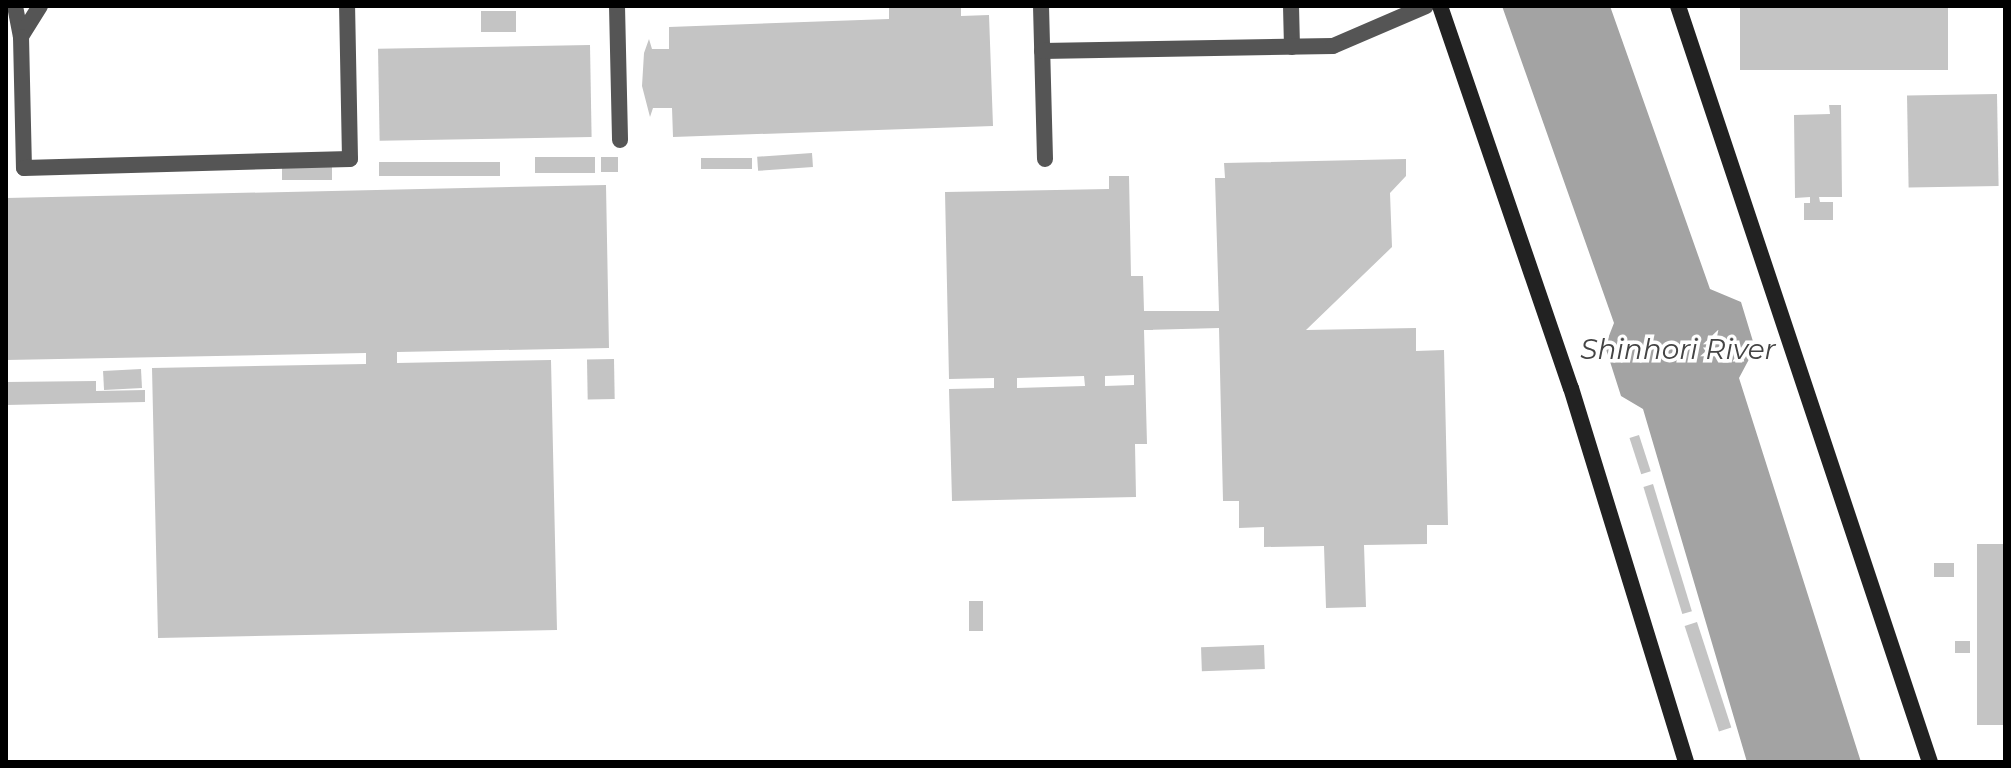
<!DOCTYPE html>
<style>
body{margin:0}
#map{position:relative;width:2011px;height:768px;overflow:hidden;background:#fff;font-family:Montserrat,sans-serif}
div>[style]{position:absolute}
.water>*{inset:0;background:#a3a3a3}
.building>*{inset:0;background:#c4c4c4;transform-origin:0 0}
.lane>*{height:16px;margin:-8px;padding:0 8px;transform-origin:8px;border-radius:8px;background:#555}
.secondary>*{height:16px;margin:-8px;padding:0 8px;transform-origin:8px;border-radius:8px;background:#222}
span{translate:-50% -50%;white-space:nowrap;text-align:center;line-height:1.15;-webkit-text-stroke:7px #fff;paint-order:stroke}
.water-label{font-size:28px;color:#444;font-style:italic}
.frame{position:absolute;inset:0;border:8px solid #000;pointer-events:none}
</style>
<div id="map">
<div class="water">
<div style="clip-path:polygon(1502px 6px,1610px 6px,1710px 289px,1741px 302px,1755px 348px,1739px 378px,1861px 762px,1747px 762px,1643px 409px,1621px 396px,1605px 346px,1614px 323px)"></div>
</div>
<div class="building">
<div style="clip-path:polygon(889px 6px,961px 6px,961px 16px,989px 15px,993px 126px,673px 137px,672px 108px,653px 108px,650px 117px,642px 86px,644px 53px,649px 39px,652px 49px,669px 49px,669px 27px,889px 19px)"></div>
<div style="left:1740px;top:6px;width:208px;height:64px"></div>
<div style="left:481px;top:11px;width:35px;height:21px"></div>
<div style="left:590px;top:45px;width:92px;height:212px;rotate:89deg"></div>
<div style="left:1997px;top:94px;width:92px;height:90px;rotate:89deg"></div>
<div style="clip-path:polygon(1829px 105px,1841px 105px,1842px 197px,1819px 197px,1820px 202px,1833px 202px,1833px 220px,1804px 220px,1804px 203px,1810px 203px,1810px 197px,1795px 198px,1794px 115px,1830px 114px)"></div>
<div style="left:812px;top:153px;width:14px;height:55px;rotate:86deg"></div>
<div style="left:595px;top:157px;width:16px;height:60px;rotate:90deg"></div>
<div style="left:618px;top:157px;width:15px;height:17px;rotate:90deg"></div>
<div style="left:752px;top:158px;width:11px;height:51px;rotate:90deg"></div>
<div style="clip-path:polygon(evenodd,1406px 159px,1406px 176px,1390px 193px,1392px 247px,1306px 330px,1416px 328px,1416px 351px,1444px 350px,1448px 525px,1427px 525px,1427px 544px,1364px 545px,1366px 607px,1326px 608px,1324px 546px,1264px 547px,1264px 527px,1239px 528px,1239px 501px,1223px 501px,1219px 328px,1144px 330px,1147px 444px,1135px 444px,1136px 497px,952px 501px,949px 389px,994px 388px,994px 378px,949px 379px,945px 192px,1109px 189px,1109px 176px,1129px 176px,1131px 276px,1143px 276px,1144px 311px,1219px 311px,1215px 178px,1225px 178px,1224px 163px,1406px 159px,1134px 375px,1134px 385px,1105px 386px,1105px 376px,1134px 375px,1406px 159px,1084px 376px,1085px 386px,1017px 388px,1017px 378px,1084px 376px)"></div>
<div style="left:500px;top:162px;width:14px;height:121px;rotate:90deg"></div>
<div style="left:332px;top:166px;width:14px;height:50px;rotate:90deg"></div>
<div style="clip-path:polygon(606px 185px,609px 348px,397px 352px,397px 363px,551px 360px,557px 630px,158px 638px,152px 368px,366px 364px,366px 353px,6px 360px,6px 198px)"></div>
<div style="left:614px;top:359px;width:40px;height:27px;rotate:89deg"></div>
<div style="left:141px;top:369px;width:19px;height:38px;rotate:87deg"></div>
<div style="clip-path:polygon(96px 381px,96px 391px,145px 390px,145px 402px,6px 405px,6px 382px)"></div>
<div style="left:1639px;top:435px;width:38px;height:10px;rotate:72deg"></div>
<div style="left:1653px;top:484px;width:133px;height:10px;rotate:73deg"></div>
<div style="left:2005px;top:544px;width:181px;height:28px;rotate:90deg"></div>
<div style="left:1934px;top:563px;width:20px;height:14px"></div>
<div style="left:969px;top:601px;width:14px;height:30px"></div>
<div style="left:1697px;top:622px;width:111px;height:13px;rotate:72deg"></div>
<div style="left:1955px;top:641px;width:15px;height:12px"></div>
<div style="left:1264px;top:645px;width:24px;height:63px;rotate:88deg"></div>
</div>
<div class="lane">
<div style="left:15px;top:6px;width:32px;rotate:79deg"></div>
<div style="left:40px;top:6px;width:36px;rotate:122deg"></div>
<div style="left:21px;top:37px;width:131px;rotate:88.7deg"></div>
<div style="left:24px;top:168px;width:326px;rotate:-1.6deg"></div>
<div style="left:350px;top:159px;width:153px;rotate:-91.1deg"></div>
<div style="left:617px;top:6px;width:134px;rotate:88.7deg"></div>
<div style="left:1041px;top:6px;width:153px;rotate:88.5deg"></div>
<div style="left:1291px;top:6px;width:41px;rotate:88.6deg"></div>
<div style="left:1042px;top:51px;width:291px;rotate:-1deg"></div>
<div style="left:1333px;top:46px;width:101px;rotate:-23.3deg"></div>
</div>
<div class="secondary">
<div style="left:1440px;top:6px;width:404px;rotate:71.1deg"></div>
<div style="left:1571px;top:388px;width:391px;rotate:72.9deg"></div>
<div style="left:1678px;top:6px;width:797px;rotate:71.57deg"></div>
</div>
<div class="water-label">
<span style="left:1678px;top:349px">Shinhori River</span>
</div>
<div class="frame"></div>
</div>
